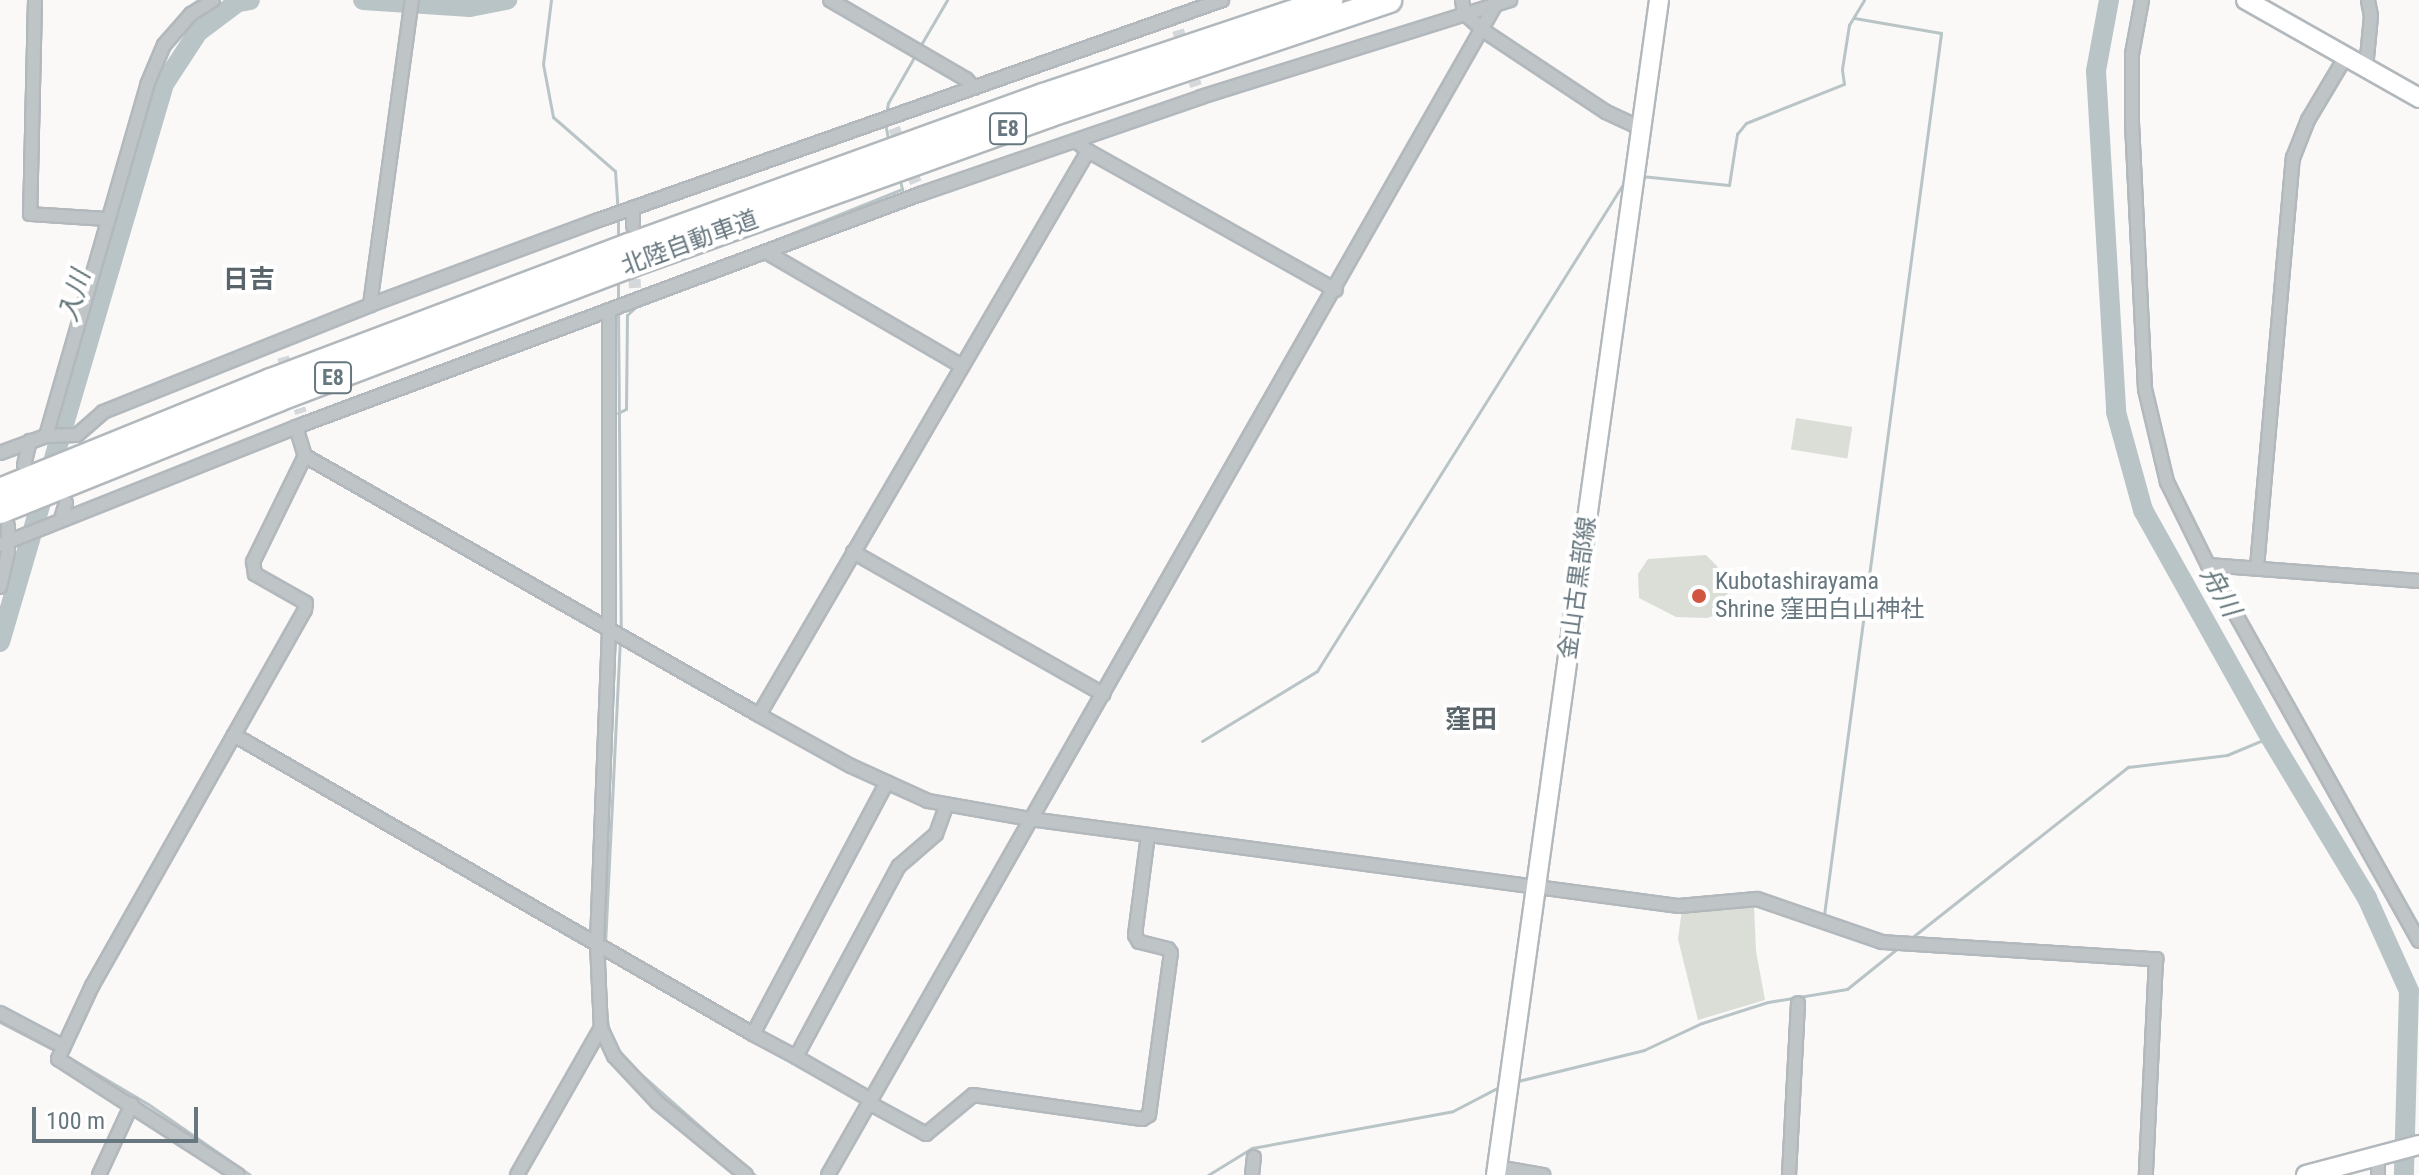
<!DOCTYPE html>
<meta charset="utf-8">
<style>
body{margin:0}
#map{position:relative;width:2419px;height:1175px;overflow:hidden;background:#faf9f8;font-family:"Roboto Condensed","Noto Sans JP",sans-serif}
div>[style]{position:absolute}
.green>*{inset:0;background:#daded7;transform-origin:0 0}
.stream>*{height:3px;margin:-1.5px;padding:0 1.5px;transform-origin:1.5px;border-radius:1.5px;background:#b9c4c7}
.river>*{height:20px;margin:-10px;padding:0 10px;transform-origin:10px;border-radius:10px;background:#b9c4c7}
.street-tunnel>*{height:12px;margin-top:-6px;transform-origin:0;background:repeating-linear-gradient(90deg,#d5d8da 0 12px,transparent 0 18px)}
.roads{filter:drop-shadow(2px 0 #b2b8bc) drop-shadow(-2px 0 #b2b8bc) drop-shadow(0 2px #b2b8bc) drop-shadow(0 -2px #b2b8bc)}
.street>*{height:12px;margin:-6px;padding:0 6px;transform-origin:6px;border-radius:6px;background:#bfc4c7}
.secondary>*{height:18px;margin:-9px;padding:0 9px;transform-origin:9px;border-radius:9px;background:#fff}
.highway>*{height:24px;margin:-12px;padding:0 12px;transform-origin:12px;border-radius:12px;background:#fff}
.dots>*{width:22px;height:22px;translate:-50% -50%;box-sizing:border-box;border:4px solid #fff;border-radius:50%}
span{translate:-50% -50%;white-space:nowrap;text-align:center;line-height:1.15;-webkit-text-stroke:8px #fff;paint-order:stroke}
.shield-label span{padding:2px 6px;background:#fff;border:2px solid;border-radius:6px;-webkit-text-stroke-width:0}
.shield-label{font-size:22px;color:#67777f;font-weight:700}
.street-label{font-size:24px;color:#67777f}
.poi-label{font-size:24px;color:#67777f}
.left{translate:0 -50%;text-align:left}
.neighbourhood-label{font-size:26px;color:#59656b;font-weight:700}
.water-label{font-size:26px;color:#637579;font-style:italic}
.scale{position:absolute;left:32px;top:1107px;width:166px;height:36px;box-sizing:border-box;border:4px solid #67777f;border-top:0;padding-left:10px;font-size:24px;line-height:28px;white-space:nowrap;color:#67777f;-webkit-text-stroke:6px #fff;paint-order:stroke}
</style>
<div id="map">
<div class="green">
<div style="left:1796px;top:418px;width:57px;height:32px;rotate:9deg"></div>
<div style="clip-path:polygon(1706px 555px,1717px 566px,1730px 601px,1722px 613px,1707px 618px,1676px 617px,1639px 598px,1638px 574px,1648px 559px)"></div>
<div style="clip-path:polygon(1754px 906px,1756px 951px,1765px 1000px,1698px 1020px,1678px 939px,1682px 909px)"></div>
</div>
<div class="stream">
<div style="left:395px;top:0;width:4px;rotate:90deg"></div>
<div style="left:551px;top:0;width:64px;rotate:97.1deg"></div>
<div style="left:543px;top:64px;width:54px;rotate:79.3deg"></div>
<div style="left:553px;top:117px;width:82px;rotate:41.1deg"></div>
<div style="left:615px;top:171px;width:39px;rotate:86deg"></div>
<div style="left:919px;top:48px;width:56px;rotate:-59.7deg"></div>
<div style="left:886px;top:115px;width:12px;rotate:-81deg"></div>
<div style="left:888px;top:103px;width:56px;rotate:-60.3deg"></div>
<div style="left:885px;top:123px;width:20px;rotate:79deg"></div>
<div style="left:1641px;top:176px;width:88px;rotate:5.8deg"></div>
<div style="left:1729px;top:185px;width:52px;rotate:-81.1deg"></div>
<div style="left:1737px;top:134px;width:14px;rotate:-51deg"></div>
<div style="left:1746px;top:123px;width:105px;rotate:-21.7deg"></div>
<div style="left:1844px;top:84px;width:15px;rotate:-98deg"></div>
<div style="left:1842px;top:69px;width:45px;rotate:-81deg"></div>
<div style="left:1849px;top:25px;width:29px;rotate:-59deg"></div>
<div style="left:618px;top:217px;width:21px;rotate:90deg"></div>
<div style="left:713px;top:265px;width:204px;rotate:-21.9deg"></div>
<div style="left:902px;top:189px;width:9px;rotate:-103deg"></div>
<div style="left:618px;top:281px;width:21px;rotate:90deg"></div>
<div style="left:618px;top:309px;width:321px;rotate:89.5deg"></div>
<div style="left:618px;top:413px;width:9px;rotate:-27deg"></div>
<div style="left:626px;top:409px;width:94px;rotate:-89.4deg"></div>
<div style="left:627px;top:315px;width:18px;rotate:-43deg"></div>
<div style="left:1202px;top:741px;width:135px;rotate:-31.3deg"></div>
<div style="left:1317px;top:671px;width:579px;rotate:-57.85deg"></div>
<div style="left:1824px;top:915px;width:890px;rotate:-82.44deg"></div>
<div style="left:1941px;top:33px;width:88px;rotate:-170.2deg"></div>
<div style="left:1910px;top:939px;width:278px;rotate:-38.3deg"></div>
<div style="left:2128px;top:767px;width:100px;rotate:-6.9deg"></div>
<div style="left:2227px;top:755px;width:47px;rotate:-22.7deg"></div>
<div style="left:605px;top:945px;width:304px;rotate:-87.2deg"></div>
<div style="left:604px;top:953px;width:28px;rotate:88deg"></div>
<div style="left:606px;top:1013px;width:20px;rotate:81deg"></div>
<div style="left:0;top:1022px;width:65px;rotate:27.3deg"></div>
<div style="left:65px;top:1055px;width:96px;rotate:30.6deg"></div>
<div style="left:148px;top:1104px;width:124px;rotate:34.8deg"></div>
<div style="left:625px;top:1060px;width:174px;rotate:41.5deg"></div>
<div style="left:1518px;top:1081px;width:130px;rotate:-13.8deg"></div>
<div style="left:1644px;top:1050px;width:64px;rotate:-25deg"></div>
<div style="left:1702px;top:1023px;width:69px;rotate:-17.7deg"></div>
<div style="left:1768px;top:1002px;width:80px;rotate:-9.3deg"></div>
<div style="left:1847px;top:989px;width:65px;rotate:-38.8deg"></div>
<div style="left:1208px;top:1175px;width:52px;rotate:-31.5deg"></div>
<div style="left:1252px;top:1148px;width:204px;rotate:-10.4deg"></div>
<div style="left:1453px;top:1111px;width:56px;rotate:-27.5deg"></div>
</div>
<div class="river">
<div style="left:363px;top:0;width:107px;rotate:3.7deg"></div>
<div style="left:470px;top:7px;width:38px;rotate:-11deg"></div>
<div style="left:2109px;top:0;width:72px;rotate:100.4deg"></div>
<div style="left:2096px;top:71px;width:342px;rotate:86.6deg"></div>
<div style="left:2116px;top:412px;width:102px;rotate:74.6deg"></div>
<div style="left:2143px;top:510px;width:260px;rotate:60.8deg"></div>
<div style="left:2270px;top:737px;width:188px;rotate:58.9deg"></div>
<div style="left:2367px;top:898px;width:102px;rotate:65.7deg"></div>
<div style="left:2409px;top:991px;width:184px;rotate:91.6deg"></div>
<div style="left:0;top:642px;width:582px;rotate:-73.62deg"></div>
<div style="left:164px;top:84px;width:62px;rotate:-56.8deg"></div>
<div style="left:198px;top:32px;width:50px;rotate:-36.9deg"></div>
<div style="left:238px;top:2px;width:12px;rotate:-9deg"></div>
</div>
<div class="street-tunnel">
<div style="left:1178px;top:30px;width:59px;rotate:72.2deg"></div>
<div style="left:894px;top:128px;width:59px;rotate:68.2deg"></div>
<div style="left:634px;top:261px;width:27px;rotate:88deg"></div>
<div style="left:283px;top:357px;width:59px;rotate:72.2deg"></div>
</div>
<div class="roads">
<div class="street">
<div style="left:35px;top:0;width:214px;rotate:91.3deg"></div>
<div style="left:30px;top:214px;width:78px;rotate:3.7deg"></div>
<div style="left:830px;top:0;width:157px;rotate:30.2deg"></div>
<div style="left:966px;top:79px;width:12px;rotate:48deg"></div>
<div style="left:1462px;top:0;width:13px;rotate:81deg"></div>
<div style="left:1464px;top:13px;width:27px;rotate:42deg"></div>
<div style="left:1484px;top:31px;width:146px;rotate:33.6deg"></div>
<div style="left:1606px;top:112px;width:38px;rotate:25deg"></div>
<div style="left:2142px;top:0;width:55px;rotate:100.5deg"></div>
<div style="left:2132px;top:54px;width:69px;rotate:90deg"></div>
<div style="left:2132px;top:123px;width:266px;rotate:87.2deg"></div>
<div style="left:2145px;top:389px;width:96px;rotate:76.7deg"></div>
<div style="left:2167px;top:482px;width:93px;rotate:63.7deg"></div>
<div style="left:2208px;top:565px;width:431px;rotate:60.7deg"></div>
<div style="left:2366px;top:68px;width:52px;rotate:-84.5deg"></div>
<div style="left:2371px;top:16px;width:16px;rotate:-101deg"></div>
<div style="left:1088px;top:151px;width:284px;rotate:29.3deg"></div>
<div style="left:633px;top:226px;width:18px;rotate:-90deg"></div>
<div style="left:766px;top:252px;width:227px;rotate:30.2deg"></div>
<div style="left:370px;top:305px;width:308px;rotate:-82.2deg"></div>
<div style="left:609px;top:310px;width:320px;rotate:90deg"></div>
<div style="left:609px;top:630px;width:314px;rotate:92.2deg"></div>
<div style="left:597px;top:944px;width:84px;rotate:87.3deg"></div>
<div style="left:601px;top:1028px;width:31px;rotate:65deg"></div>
<div style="left:614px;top:1056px;width:63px;rotate:46.9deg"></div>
<div style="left:657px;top:1102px;width:115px;rotate:39.4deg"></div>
<div style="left:296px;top:427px;width:30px;rotate:73deg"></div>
<div style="left:305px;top:456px;width:523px;rotate:29.7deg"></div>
<div style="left:759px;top:715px;width:105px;rotate:29deg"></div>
<div style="left:851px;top:766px;width:85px;rotate:24.4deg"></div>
<div style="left:928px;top:801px;width:104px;rotate:10deg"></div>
<div style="left:1030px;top:819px;width:655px;rotate:7.64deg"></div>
<div style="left:1679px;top:906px;width:78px;rotate:-5.1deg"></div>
<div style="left:1757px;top:899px;width:132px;rotate:19deg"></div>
<div style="left:1882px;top:942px;width:275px;rotate:3.6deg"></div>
<div style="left:2156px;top:959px;width:216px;rotate:92.7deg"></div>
<div style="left:46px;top:436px;width:31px;rotate:-2deg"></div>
<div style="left:77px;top:435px;width:35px;rotate:-41deg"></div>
<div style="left:103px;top:412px;width:288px;rotate:-21.8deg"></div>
<div style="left:370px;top:305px;width:241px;rotate:-20.4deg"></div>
<div style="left:596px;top:221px;width:664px;rotate:-19.44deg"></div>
<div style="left:0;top:453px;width:49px;rotate:-20.3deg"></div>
<div style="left:46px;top:436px;width:365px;rotate:-73.9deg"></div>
<div style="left:147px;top:85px;width:43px;rotate:-67deg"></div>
<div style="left:164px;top:45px;width:41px;rotate:-48.9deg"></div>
<div style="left:191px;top:14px;width:26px;rotate:-32deg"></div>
<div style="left:24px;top:465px;width:25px;rotate:-76deg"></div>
<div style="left:61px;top:519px;width:17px;rotate:-73deg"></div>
<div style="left:0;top:545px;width:327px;rotate:-21.7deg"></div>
<div style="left:304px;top:424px;width:658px;rotate:-20.47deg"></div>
<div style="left:920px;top:194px;width:297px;rotate:-19deg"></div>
<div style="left:1201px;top:97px;width:324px;rotate:-17.4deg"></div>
<div style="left:853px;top:552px;width:288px;rotate:29.6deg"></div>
<div style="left:2208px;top:565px;width:212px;rotate:4.3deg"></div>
<div style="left:2257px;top:567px;width:411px;rotate:-85deg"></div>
<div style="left:2293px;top:158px;width:41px;rotate:-68.5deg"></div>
<div style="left:2308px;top:120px;width:72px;rotate:-59.2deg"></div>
<div style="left:0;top:587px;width:36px;rotate:-77deg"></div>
<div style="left:8px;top:552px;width:26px;rotate:-90deg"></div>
<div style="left:759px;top:715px;width:653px;rotate:-59.74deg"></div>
<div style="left:1088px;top:151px;width:14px;rotate:-141deg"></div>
<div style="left:234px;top:735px;width:599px;rotate:29.95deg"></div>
<div style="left:0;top:1013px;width:72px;rotate:28deg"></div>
<div style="left:796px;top:1057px;width:49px;rotate:-151.9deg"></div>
<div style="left:753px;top:1034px;width:285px;rotate:-62deg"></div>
<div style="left:871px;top:1100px;width:86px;rotate:-150.2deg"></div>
<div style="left:796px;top:1057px;width:217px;rotate:-61.7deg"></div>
<div style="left:899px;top:866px;width:49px;rotate:-40.9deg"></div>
<div style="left:936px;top:834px;width:30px;rotate:-70deg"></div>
<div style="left:869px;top:1103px;width:65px;rotate:28.5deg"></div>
<div style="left:926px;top:1134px;width:61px;rotate:-39.7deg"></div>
<div style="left:973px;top:1095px;width:171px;rotate:8.1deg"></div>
<div style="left:1142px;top:1119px;width:8px;rotate:-30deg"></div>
<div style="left:1149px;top:1115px;width:163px;rotate:-82.3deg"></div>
<div style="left:1171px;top:953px;width:5px;rotate:-127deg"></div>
<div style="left:1168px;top:949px;width:30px;rotate:-166deg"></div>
<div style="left:1139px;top:942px;width:8px;rotate:-120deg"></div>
<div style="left:1135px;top:935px;width:101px;rotate:-82.6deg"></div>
<div style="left:2378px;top:1155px;width:20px;rotate:90deg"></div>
<div style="left:1497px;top:1167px;width:47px;rotate:9.9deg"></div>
<div style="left:99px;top:1175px;width:78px;rotate:-65.1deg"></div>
<div style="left:238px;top:1175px;width:214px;rotate:-147.2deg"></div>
<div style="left:58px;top:1059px;width:81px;rotate:-65deg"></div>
<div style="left:92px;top:986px;width:432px;rotate:-60.5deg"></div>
<div style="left:305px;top:610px;width:7px;rotate:-82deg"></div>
<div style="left:306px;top:603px;width:59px;rotate:-150.4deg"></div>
<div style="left:255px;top:574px;width:12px;rotate:-99deg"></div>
<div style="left:253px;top:562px;width:118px;rotate:-63.9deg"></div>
<div style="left:517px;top:1175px;width:169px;rotate:-60.3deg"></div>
<div style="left:828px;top:1175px;width:1348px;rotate:-60.3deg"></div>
<div style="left:1252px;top:1175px;width:18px;rotate:-84deg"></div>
<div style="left:1789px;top:1175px;width:172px;rotate:-87deg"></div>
</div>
<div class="secondary">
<div style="left:2246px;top:0;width:199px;rotate:29.5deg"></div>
<div style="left:1496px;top:1175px;width:1186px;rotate:-82.1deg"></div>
<div style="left:2306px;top:1175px;width:117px;rotate:-14.9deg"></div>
</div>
<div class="highway">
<div style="left:0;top:491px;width:292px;rotate:-22.1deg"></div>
<div style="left:271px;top:381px;width:383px;rotate:-20.7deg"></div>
<div style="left:629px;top:246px;width:440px;rotate:-19.9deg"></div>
<div style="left:1043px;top:96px;width:303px;rotate:-18.5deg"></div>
<div style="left:0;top:511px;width:300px;rotate:-21.9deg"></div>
<div style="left:278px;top:399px;width:377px;rotate:-20.8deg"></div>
<div style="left:630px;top:265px;width:444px;rotate:-19.7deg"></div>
<div style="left:1048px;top:115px;width:360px;rotate:-18.6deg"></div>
</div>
</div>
<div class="dots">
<div style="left:1699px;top:596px;background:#d05641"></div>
</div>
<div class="shield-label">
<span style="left:1008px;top:129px">E8</span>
<span style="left:333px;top:378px">E8</span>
</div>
<div class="street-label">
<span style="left:690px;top:243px;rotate:-20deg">北陸自動車道</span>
<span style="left:1578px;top:588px;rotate:-82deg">金山古黒部線</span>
</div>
<div class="poi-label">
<span class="left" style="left:1715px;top:596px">Kubotashirayama<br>Shrine 窪田白山神社</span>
</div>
<div class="neighbourhood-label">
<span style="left:249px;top:280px">日吉</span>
<span style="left:1471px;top:720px">窪田</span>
</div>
<div class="water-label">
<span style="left:75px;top:296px;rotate:-74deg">入川</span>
<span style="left:2220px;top:592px;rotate:60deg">舟川</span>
</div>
<div class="scale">100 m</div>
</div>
